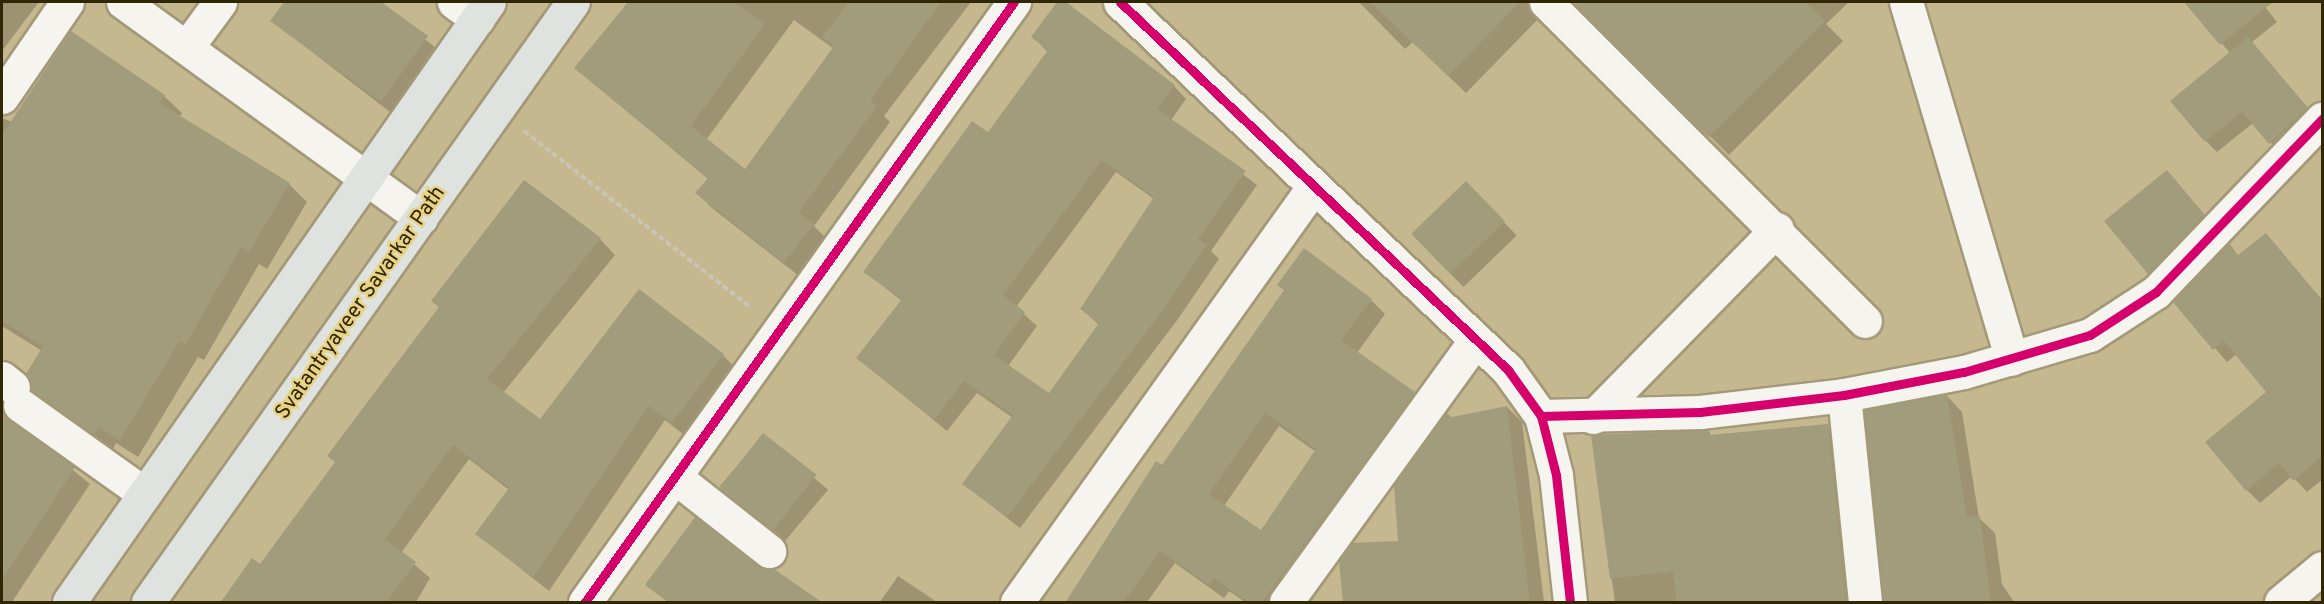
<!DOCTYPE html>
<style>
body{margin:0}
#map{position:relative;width:2324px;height:604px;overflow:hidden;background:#c5b88f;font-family:Overpass,sans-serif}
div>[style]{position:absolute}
.shadow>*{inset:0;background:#0003;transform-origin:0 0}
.building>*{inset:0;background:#a19c7c;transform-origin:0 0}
.path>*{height:4px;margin-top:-2px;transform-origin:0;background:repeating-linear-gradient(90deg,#c8c5b8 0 6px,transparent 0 9px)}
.roads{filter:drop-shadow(2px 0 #a39978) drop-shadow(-2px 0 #a39978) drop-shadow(0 2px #a39978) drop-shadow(0 -2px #a39978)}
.minor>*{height:33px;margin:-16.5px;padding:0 16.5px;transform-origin:16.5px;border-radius:16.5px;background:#f6f4ee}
.major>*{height:33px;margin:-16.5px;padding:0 16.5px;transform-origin:16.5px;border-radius:16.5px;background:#dee3df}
.cycleway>*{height:9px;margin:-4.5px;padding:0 4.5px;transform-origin:4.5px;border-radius:4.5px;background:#d6006c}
span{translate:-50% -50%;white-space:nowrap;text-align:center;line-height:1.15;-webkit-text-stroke:5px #e8d286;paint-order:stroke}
.street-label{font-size:21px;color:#302706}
.frame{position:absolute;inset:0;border:3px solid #302706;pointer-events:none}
</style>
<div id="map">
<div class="shadow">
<div style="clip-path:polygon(2px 2px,39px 2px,2px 51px)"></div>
<div style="clip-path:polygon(286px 2px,378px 2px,445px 55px,399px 119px,272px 21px)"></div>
<div style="clip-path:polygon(evenodd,640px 2px,971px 2px,884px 116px,890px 122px,814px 226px,828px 240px,799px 276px,712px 208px,697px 193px,708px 179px,576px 68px,640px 2px,794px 20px,834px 49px,745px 171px,706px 140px,794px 20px)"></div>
<div style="clip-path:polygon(evenodd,1059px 2px,1174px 86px,1186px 99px,1171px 120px,1257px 185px,1211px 251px,1219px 259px,1178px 319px,1020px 528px,964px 484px,1013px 418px,977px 393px,947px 431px,858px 358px,902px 301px,865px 272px,988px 135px,1048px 52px,1033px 37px,1059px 2px,1116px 172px,1154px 199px,1082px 309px,1099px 325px,1050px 395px,1008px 366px,1037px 326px,1016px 307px,1116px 172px)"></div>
<div style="clip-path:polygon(1359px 2px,1535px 2px,1545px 12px,1466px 93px,1413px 42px,1405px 49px)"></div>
<div style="clip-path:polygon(1591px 2px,1849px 2px,1826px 24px,1843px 41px,1729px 155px,1583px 10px)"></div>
<div style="clip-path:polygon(2186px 2px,2261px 2px,2277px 22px,2252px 42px,2317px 119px,2281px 154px,2253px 123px,2217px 152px,2206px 141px,2230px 53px)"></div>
<div style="clip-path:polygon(164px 96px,182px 113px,179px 117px,289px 184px,307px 202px,267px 269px,259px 264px,204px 360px,198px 357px,138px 457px,116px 443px,112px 451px,51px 408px,33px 389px,42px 351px,2px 326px,2px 118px,12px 122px)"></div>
<div style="clip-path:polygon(2167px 172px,2216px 228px,2162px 285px,2149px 273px)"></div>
<div style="left:1466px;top:183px;width:73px;height:74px;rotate:46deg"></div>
<div style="clip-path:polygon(2266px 235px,2322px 300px,2322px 480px,2307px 492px,2292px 476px,2260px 503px,2247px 490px,2268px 392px,2237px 354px,2227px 362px,2175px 302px)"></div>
<div style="clip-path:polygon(600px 239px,615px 255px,503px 393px,540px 421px,723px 355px,738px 371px,688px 438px,665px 420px,549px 591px,477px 534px,509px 490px,469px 459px,401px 553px,430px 578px,416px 602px,222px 602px)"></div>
<div style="clip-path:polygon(evenodd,1371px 300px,1385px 314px,1357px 353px,1428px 407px,1284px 602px,1245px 602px,1229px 591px,1224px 598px,1175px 563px,1147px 602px,1078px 602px,1162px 467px,1371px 300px,1279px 426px,1316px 452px,1261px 532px,1224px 506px,1279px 426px)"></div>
<div style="clip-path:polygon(1947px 396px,1962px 412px,1979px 518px,1995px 533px,2002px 584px,2014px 602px,1885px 602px)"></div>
<div style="clip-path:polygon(1507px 407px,1522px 422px,1544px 602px,1345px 602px,1400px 542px,1451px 419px)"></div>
<div style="clip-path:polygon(2px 413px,90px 484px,12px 602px,2px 602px)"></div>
<div style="clip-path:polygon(1827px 425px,1843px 441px,1860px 602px,1615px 602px,1592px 437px,1708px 431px,1712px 436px)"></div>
<div style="left:763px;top:435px;width:85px;height:67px;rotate:40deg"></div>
<div style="clip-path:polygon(898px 576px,937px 602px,880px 602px)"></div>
</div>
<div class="building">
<div style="clip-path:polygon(284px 2px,381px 2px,428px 36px,381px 102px,270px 21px)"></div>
<div style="clip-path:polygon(628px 2px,734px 2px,765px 24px,691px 126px,745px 169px,834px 46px,822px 37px,849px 2px,941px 2px,870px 101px,877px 106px,799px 212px,814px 224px,784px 263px,695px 193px,708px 178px,574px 68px)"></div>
<div style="clip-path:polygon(evenodd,1057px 2px,1066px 2px,1175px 85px,1157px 109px,1246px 171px,1198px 239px,1207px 245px,1166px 306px,1007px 517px,962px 484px,1013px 415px,964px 381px,934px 420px,856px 358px,902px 299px,863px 272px,972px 121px,988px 132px,1048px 50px,1031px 37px,1057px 2px,1102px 160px,1154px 197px,1080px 309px,1099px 323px,1049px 393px,994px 355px,1025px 312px,1003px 295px,1102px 160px)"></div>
<div style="clip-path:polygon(1370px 2px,1520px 2px,1448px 76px)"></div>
<div style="clip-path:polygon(1572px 2px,1805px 2px,1825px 21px,1709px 137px)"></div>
<div style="clip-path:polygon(2184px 2px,2273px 2px,2220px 45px)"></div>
<div style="clip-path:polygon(71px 31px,165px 95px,159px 103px,290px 183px,249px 252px,241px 247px,186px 344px,180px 341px,120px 440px,98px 427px,94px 434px,31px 390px,26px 374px,43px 346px,2px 321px,2px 135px)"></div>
<div style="clip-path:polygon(2248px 37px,2307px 107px,2269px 144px,2242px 112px,2205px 142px,2170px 101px)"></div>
<div style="clip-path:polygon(2167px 170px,2204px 214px,2148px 274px,2104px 221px)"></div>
<div style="clip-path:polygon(524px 180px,601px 238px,487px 379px,540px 419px,639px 289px,724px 354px,672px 423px,649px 406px,533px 577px,475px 534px,509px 488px,453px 445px,385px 539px,416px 562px,386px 603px,220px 603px,252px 558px,260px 564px,335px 462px,327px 456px,439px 307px,431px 301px)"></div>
<div style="left:1466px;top:181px;width:56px;height:76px;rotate:46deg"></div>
<div style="clip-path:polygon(2266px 233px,2322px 300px,2322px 456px,2293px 481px,2279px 463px,2246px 491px,2205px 442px,2266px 392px,2224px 341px,2213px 350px,2173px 302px,2229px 243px,2238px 255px)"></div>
<div style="clip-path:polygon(evenodd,1304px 248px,1372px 299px,1341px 340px,1415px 392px,1261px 603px,1249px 603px,1214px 578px,1209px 585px,1160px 551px,1123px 603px,1065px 603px,1156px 461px,1162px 465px,1284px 290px,1277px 285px,1304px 248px,1265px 413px,1316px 449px,1261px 530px,1209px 494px,1265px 413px)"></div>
<div style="clip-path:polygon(1947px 394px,1967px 517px,1980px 516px,1991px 603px,1883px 603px,1864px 410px)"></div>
<div style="clip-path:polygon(1507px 406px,1530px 603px,1343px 603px,1339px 561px,1352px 543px,1398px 541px,1394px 485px,1446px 413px,1452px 417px)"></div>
<div style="clip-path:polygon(3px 412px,75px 467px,2px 580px,2px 414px)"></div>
<div style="clip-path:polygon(1828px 424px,1846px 603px,1677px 603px,1673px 571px,1610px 579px,1591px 435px,1708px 430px,1709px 435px)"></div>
<div style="left:763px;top:433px;width:68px;height:70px;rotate:38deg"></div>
<div style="clip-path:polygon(695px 517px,757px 566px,774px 569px,823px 603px,669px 603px,645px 585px)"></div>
</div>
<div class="path">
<div style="left:524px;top:131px;width:286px;rotate:37.9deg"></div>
</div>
<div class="roads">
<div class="minor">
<div style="left:123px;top:2px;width:368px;rotate:35.9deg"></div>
<div style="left:454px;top:2px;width:29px;rotate:36deg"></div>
<div style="left:1120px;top:2px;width:535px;rotate:43.48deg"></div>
<div style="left:1508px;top:370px;width:57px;rotate:54.3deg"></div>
<div style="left:1541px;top:416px;width:61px;rotate:75.7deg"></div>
<div style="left:1556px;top:475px;width:128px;rotate:83.7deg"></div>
<div style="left:1546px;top:2px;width:451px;rotate:45deg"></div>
<div style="left:1906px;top:2px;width:372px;rotate:73.5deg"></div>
<div style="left:187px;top:47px;width:56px;rotate:-53.7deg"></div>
<div style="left:2px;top:97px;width:115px;rotate:-55.6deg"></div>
<div style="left:2px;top:378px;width:14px;rotate:39deg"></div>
<div style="left:1844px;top:395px;width:208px;rotate:84.2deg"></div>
<div style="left:20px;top:405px;width:153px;rotate:35.5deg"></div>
<div style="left:1541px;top:416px;width:159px;rotate:-1.4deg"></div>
<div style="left:1700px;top:412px;width:145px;rotate:-6.7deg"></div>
<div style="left:1844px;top:395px;width:122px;rotate:-10.9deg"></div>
<div style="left:1964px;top:372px;width:131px;rotate:-16.4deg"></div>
<div style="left:2090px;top:335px;width:79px;rotate:-33.1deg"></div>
<div style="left:2156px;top:292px;width:240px;rotate:-46.2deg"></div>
<div style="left:1593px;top:417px;width:263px;rotate:-45.6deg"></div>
<div style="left:675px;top:477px;width:120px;rotate:38.2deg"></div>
<div style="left:585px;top:602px;width:738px;rotate:-54.44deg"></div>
<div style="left:1017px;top:602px;width:511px;rotate:-54.48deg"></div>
<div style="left:1286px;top:602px;width:324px;rotate:-54.1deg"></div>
<div style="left:2281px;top:602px;width:53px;rotate:-39.7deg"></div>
</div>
<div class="major">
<div style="left:69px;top:602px;width:732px;rotate:-55.01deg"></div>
<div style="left:148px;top:602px;width:735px;rotate:-54.69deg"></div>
</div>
</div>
<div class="cycleway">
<div style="left:1120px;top:2px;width:535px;rotate:43.48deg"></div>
<div style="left:1508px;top:370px;width:57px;rotate:54.3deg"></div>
<div style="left:1541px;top:416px;width:61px;rotate:75.7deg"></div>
<div style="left:1556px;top:475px;width:128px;rotate:83.7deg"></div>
<div style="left:1541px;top:416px;width:159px;rotate:-1.4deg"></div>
<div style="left:1700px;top:412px;width:145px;rotate:-6.7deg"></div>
<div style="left:1844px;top:395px;width:122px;rotate:-10.9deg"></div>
<div style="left:1964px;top:372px;width:131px;rotate:-16.4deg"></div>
<div style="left:2090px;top:335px;width:79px;rotate:-33.1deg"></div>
<div style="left:2156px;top:292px;width:240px;rotate:-46.2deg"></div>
<div style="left:585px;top:602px;width:738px;rotate:-54.44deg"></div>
</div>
<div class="street-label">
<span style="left:361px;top:303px;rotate:-55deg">Svatantryaveer Savarkar Path</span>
</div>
<div class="frame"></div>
</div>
